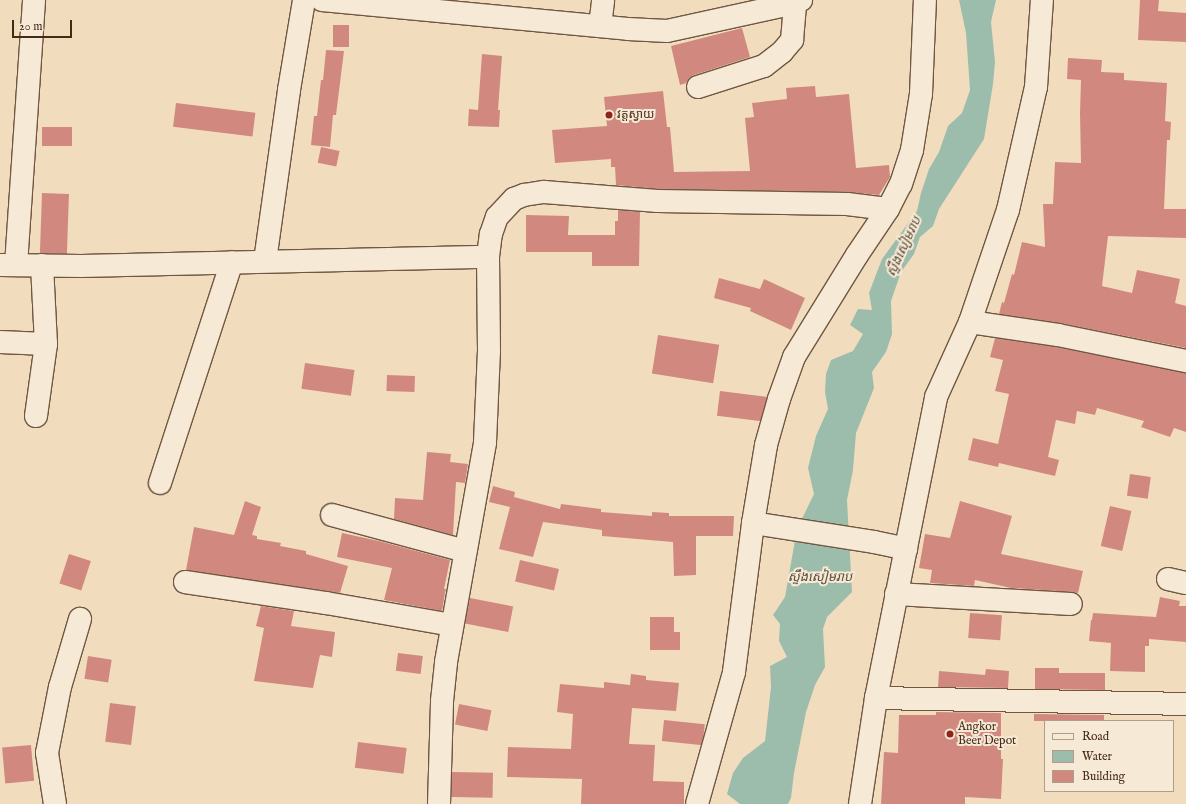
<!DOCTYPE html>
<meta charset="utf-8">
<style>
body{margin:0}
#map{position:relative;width:1186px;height:804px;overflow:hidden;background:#f1ddbe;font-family:"IM FELL English","Noto Sans Khmer",serif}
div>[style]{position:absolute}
.water>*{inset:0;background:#9cbdac}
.building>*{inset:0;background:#d1897f;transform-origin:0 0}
.roads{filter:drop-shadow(1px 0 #705741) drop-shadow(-1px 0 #705741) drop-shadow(0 1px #705741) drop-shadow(0 -1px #705741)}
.minor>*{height:22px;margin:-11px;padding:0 11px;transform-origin:11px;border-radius:11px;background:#f6e9d5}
.dots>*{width:11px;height:11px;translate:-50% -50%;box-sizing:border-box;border:2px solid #f6e9d5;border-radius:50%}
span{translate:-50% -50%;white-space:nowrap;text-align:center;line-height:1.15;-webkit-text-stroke:4px #f6e9d5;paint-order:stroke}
.poi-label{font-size:12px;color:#452a17}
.left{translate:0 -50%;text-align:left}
.water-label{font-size:13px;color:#5b4f3c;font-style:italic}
.legend{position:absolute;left:1044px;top:720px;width:130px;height:72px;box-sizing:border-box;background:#f6e9d5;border:1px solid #af9d89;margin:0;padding:5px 7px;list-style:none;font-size:12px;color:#452a17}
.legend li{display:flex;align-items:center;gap:8px;height:20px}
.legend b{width:20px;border:1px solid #af9d89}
.scale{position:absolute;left:12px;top:20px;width:60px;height:18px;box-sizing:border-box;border:2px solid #452a17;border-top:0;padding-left:5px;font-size:12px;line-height:14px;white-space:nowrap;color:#452a17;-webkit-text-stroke:3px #f6e9d5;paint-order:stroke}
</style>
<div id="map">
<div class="water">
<div style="clip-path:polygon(959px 0,996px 0,991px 22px,995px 62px,993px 84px,984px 139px,939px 209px,933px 226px,920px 237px,914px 254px,901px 272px,891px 301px,892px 334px,886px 352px,872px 372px,874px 388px,856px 433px,853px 470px,847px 500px,852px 592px,827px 617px,823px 629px,825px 667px,815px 685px,806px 712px,794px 773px,791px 798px,788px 804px,740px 804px,727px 794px,733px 773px,743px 758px,765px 741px,771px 687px,770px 666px,787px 657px,779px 641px,780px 624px,773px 615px,785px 597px,797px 529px,814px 494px,808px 468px,816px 436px,828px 409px,825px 392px,826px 374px,831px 360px,853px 351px,863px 334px,850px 325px,858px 309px,872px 310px,869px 293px,882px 259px,917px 211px,921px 193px,929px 169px,939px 152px,948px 126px,962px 113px,970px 90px,966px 33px)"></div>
</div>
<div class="building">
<div style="clip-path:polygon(1140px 0,1159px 0,1158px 11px,1186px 13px,1186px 42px,1138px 40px)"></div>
<div style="left:333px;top:25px;width:16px;height:22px"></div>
<div style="clip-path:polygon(742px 28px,750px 57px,694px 75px,689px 78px,686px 83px,680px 85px,671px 46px)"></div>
<div style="clip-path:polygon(326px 50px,344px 51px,336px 115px,333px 115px,330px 147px,311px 145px,314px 116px,317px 116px,321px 80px,323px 80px)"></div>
<div style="clip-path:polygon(482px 54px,502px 56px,498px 110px,500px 110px,499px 127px,468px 126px,469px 109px,478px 110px)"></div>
<div style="clip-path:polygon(1068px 58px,1102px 60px,1101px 72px,1124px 73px,1124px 80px,1167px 83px,1165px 121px,1171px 122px,1170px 140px,1167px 140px,1164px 209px,1186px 209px,1186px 238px,1108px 236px,1102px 286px,1132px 293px,1137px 270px,1180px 279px,1175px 303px,1186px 306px,1186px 348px,1060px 323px,999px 314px,1002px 302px,1004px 303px,1012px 274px,1014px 275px,1022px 242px,1045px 247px,1043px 204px,1053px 204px,1055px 162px,1081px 163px,1080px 113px,1081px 80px,1067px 79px)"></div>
<div style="clip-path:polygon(815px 86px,816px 97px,849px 94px,856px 168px,889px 165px,890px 177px,879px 195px,847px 192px,659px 189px,616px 185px,615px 167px,611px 167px,611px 159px,555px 163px,552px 130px,607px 126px,604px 97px,663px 91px,667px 127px,670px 127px,674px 172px,750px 171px,745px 118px,754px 117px,752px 103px,787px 99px,786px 88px)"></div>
<div style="left:176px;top:103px;width:80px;height:24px;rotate:7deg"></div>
<div style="left:42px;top:127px;width:30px;height:19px"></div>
<div style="left:321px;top:147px;width:19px;height:16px;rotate:12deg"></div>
<div style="left:42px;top:193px;width:27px;height:60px;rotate:2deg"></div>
<div style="clip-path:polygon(618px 210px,640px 212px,639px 266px,592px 266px,592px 252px,526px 252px,526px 215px,569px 216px,568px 235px,615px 235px,615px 221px,618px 221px)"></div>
<div style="clip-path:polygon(719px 278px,760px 289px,764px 279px,805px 298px,791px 330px,750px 311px,751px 308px,714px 298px)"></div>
<div style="left:658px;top:335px;width:62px;height:39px;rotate:9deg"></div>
<div style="clip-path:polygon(995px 338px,1056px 347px,1186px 373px,1186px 432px,1174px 428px,1170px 437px,1141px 427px,1144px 421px,1097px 408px,1095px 415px,1077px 411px,1075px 424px,1056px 420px,1048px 457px,1059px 460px,1055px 476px,999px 463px,998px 467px,968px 460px,973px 438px,998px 444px,1009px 394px,995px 391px,1003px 360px,990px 357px)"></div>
<div style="left:305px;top:363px;width:50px;height:26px;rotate:8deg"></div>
<div style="left:387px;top:375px;width:28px;height:16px;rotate:2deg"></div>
<div style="left:720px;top:391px;width:47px;height:25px;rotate:7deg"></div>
<div style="clip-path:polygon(427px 452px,451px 454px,450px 462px,468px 464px,465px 483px,456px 482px,453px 535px,394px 519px,395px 498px,423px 500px)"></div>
<div style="left:1130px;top:474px;width:21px;height:22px;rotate:8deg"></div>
<div style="clip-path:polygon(493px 486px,515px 492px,514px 497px,560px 509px,561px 504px,601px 509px,601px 512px,652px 516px,652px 512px,669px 513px,669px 516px,734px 516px,733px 536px,696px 536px,696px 575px,674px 576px,673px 542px,602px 536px,602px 530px,543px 522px,533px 557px,499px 549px,510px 507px,489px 502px)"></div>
<div style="clip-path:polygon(245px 501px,261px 507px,252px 535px,257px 536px,257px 539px,281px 543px,280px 546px,306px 551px,306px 554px,348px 566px,340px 593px,186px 570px,194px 527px,234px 535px)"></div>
<div style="clip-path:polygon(960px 501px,1012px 516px,1001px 554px,1083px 571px,1078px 593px,1072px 592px,1011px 588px,975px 580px,974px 586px,930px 583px,932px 570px,919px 568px,925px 534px,950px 538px)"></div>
<div style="left:1110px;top:506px;width:22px;height:41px;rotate:13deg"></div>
<div style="clip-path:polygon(342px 533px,379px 541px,450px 560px,444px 589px,446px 589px,445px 593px,442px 611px,384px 600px,392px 568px,337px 557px)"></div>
<div style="left:69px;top:554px;width:23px;height:31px;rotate:18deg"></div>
<div style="left:520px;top:560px;width:40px;height:22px;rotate:13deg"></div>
<div style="clip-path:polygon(1160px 597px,1180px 601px,1179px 606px,1186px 606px,1186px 642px,1149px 639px,1149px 646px,1145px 646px,1145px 672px,1110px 671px,1111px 643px,1089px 641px,1091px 620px,1092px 620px,1093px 613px,1156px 617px)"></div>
<div style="left:470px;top:598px;width:44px;height:26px;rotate:11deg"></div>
<div style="clip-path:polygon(261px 606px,294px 611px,291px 626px,335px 632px,332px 657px,320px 655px,313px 688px,254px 681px,264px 628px,256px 626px)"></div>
<div style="left:970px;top:613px;width:32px;height:25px;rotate:4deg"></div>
<div style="clip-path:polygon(650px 617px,674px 617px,674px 632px,680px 632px,680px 650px,650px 650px)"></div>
<div style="left:398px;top:653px;width:25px;height:18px;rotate:7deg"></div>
<div style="left:88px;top:656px;width:24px;height:23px;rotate:9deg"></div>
<div style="clip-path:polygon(1035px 668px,1059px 668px,1059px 673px,1105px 673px,1105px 690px,1035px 689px)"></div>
<div style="clip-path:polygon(986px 669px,1009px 671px,1008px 688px,938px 687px,939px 671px,985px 675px)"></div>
<div style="clip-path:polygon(631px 674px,646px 676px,646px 680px,679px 683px,676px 711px,632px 708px,629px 744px,655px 745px,653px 781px,684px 782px,684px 804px,581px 804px,582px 779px,507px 777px,508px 747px,571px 749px,573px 714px,557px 712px,560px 684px,604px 688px,604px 682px,630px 685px)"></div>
<div style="left:110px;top:703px;width:26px;height:39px;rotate:7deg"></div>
<div style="left:459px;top:704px;width:33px;height:21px;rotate:11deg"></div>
<div style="clip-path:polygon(936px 712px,1001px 713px,1001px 759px,1003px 759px,1001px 799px,965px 797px,965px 804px,881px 804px,884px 752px,898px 753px,899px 715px,936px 715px)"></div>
<div style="clip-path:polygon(1034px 714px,1104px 715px,1104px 721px,1034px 721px)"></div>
<div style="left:664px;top:720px;width:41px;height:21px;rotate:6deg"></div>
<div style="left:358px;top:742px;width:49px;height:26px;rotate:7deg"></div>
<div style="left:31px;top:745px;width:36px;height:29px;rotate:85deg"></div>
<div style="left:452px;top:772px;width:41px;height:25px;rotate:1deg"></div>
</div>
<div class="roads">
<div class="minor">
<div style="left:322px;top:0;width:307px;rotate:5.4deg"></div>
<div style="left:628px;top:29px;width:39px;rotate:3deg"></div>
<div style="left:667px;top:31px;width:131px;rotate:-12.3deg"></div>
<div style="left:795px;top:3px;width:7px;rotate:-27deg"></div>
<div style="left:600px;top:26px;width:26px;rotate:-83deg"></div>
<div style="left:698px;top:87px;width:69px;rotate:-17.7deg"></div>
<div style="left:764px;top:66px;width:23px;rotate:-38deg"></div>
<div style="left:782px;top:52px;width:16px;rotate:-50deg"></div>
<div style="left:792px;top:40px;width:37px;rotate:-85deg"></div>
<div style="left:265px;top:261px;width:173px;rotate:-82deg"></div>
<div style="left:289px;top:90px;width:91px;rotate:-80.5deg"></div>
<div style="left:0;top:265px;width:81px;rotate:0.7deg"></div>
<div style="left:81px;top:266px;width:407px;rotate:-1.3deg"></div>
<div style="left:16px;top:265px;width:266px;rotate:-86.1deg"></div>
<div style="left:970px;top:322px;width:89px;rotate:8.4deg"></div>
<div style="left:1058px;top:335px;width:131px;rotate:11.5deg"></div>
<div style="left:0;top:342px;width:46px;rotate:2.5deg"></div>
<div style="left:36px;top:416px;width:73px;rotate:-82.1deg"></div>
<div style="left:46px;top:344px;width:79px;rotate:-92.9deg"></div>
<div style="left:160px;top:483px;width:232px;rotate:-72deg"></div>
<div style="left:332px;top:515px;width:138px;rotate:15.1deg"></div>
<div style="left:753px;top:523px;width:122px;rotate:8.9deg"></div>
<div style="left:874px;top:542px;width:33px;rotate:12deg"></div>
<div style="left:1168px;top:579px;width:18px;rotate:13deg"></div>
<div style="left:185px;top:582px;width:143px;rotate:8.5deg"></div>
<div style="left:326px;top:603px;width:128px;rotate:9.9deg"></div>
<div style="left:896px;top:594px;width:175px;rotate:3.3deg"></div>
<div style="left:876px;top:698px;width:310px;rotate:1.1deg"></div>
<div style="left:55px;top:804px;width:52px;rotate:-98.9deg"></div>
<div style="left:47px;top:753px;width:67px;rotate:-78.9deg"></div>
<div style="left:60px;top:687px;width:71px;rotate:-73.6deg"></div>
<div style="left:439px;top:804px;width:103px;rotate:-88.3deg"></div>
<div style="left:442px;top:701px;width:39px;rotate:-84deg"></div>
<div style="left:446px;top:662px;width:223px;rotate:-79.9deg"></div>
<div style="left:485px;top:442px;width:91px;rotate:-87.5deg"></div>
<div style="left:489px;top:351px;width:94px;rotate:-90.6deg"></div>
<div style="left:488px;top:257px;width:23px;rotate:-83deg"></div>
<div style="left:491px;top:234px;width:18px;rotate:-71deg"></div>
<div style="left:497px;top:217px;width:25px;rotate:-47deg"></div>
<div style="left:514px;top:199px;width:11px;rotate:-22deg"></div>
<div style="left:524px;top:195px;width:20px;rotate:-9deg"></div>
<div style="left:544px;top:192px;width:114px;rotate:4.5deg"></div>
<div style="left:658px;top:201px;width:189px;rotate:0.9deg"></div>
<div style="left:847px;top:204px;width:41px;rotate:7deg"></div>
<div style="left:697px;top:804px;width:137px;rotate:-74.3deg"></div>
<div style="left:734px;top:672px;width:150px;rotate:-82.7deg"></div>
<div style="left:753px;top:523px;width:79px;rotate:-80.5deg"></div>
<div style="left:766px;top:445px;width:48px;rotate:-74.2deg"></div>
<div style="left:779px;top:399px;width:45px;rotate:-70.3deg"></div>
<div style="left:794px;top:357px;width:120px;rotate:-58.3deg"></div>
<div style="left:857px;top:255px;width:55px;rotate:-56deg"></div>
<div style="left:888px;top:209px;width:28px;rotate:-63deg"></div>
<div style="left:901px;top:184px;width:36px;rotate:-72deg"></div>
<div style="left:912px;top:150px;width:57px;rotate:-80.9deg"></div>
<div style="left:921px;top:94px;width:94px;rotate:-87.6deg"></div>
<div style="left:860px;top:804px;width:107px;rotate:-81.4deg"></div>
<div style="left:876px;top:698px;width:307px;rotate:-78.7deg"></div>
<div style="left:936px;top:397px;width:82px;rotate:-65.6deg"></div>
<div style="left:970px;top:322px;width:118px;rotate:-71.3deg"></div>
<div style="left:1008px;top:210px;width:126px;rotate:-77.2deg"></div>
<div style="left:1036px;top:87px;width:87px;rotate:-86.1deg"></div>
</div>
</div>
<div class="dots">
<div style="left:609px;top:115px;background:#8f2418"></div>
<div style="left:950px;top:734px;background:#8f2418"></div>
</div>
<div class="poi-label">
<span class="left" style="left:617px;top:115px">វត្តស្វាយ</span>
<span class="left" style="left:958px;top:734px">Angkor<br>Beer Depot</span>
</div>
<div class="water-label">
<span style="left:905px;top:247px;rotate:-65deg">ស្ទឹងសៀមរាប</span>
<span style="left:820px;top:578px">ស្ទឹងសៀមរាប</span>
</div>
<ul class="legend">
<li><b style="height:5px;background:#f6e9d5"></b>Road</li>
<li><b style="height:11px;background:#9cbdac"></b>Water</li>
<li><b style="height:11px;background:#d1897f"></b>Building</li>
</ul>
<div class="scale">20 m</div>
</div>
